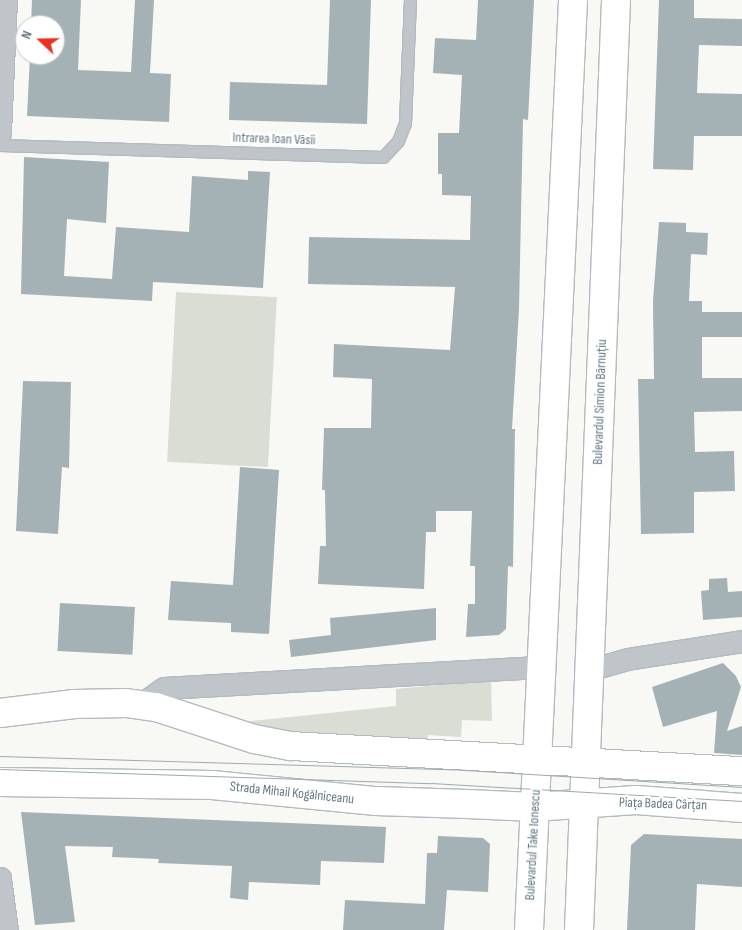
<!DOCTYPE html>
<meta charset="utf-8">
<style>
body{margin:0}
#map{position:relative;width:742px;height:930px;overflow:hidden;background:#f8f8f5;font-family:"Sofia Sans Condensed",sans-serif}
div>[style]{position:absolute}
.green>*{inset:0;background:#d9ddd4;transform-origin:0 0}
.building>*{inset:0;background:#a5b2b5;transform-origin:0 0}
.roads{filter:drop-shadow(1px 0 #b3bbbf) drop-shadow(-1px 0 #b3bbbf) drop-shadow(0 1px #b3bbbf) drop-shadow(0 -1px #b3bbbf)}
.lane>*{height:11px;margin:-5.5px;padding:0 5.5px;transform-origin:5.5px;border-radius:5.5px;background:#bfc5c8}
.street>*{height:21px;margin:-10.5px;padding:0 10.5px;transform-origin:10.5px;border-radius:10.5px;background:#bfc5c8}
.secondary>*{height:28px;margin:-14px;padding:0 14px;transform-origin:14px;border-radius:14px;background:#fff}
.primary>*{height:28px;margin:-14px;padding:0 14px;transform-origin:14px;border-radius:14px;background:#fff}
.tram>*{height:1px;margin:-0.5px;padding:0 0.5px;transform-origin:0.5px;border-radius:0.5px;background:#9ea9ad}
span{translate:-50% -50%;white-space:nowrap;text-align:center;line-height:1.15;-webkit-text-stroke:5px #fff;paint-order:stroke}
.street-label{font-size:14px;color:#627982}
.north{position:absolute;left:15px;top:15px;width:50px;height:50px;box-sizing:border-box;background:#fff;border:1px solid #c0c9cd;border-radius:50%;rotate:291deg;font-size:14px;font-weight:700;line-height:20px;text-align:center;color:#627982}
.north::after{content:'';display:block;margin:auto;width:18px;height:22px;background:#ea3223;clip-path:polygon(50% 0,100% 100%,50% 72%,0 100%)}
</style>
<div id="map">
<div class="green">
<div style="left:176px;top:292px;width:101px;height:170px;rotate:3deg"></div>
<div style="clip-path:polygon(491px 680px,492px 721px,462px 720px,461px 737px,428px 735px,427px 747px,296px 741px,231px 723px,396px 706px,396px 689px)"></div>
</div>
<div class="building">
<div style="clip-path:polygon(32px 0,81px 0,78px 70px,131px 72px,135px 0,154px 0,150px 73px,171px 74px,169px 122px,27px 116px,30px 55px,55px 55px,55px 25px,31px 25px)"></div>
<div style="clip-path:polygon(330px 0,371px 0,367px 124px,229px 120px,230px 82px,327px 85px)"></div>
<div style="clip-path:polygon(478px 0,534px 0,528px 120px,523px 119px,519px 309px,512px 429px,515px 429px,513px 567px,508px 566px,506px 629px,499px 635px,466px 637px,468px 604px,475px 604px,475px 566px,470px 566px,472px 511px,436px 511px,436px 532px,426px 532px,424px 589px,318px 584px,320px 546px,326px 546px,325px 490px,322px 490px,324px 428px,371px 428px,372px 379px,333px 377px,334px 344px,450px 350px,455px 287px,308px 284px,309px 237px,470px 240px,471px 196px,442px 195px,442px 174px,438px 174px,438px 133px,459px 133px,462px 75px,433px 73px,435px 38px,476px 40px)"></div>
<div style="clip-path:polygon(659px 0,694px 0,694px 18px,742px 19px,742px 46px,699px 45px,697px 93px,742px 94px,742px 136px,694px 136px,693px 170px,653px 169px)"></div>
<div style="clip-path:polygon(24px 157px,109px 162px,106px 223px,67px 219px,64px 276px,112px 279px,116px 227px,189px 232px,192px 176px,248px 180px,248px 171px,270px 172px,263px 288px,153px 282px,152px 301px,21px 294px)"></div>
<div style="clip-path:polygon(659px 222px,686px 223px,686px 232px,708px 233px,707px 255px,691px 254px,689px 301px,702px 301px,702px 312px,742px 312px,742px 337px,702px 337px,702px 378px,742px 378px,742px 411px,694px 412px,695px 452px,734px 451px,735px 491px,694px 492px,694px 533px,641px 534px,638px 379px,654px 379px,653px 301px)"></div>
<div style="clip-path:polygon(23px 381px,71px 382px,69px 468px,62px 467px,58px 534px,16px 531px)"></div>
<div style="clip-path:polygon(240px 467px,279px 470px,269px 634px,231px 632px,231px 623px,168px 620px,171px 581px,233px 585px)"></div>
<div style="clip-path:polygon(727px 578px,728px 592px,742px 591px,742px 617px,703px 620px,701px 591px,709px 590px,709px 579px)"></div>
<div style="left:60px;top:603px;width:75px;height:48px;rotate:3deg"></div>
<div style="clip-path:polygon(436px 608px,436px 640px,291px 657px,289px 640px,331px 635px,330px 618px)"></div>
<div style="clip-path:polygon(723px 663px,736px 676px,741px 687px,727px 731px,742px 726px,742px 755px,714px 753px,717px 711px,663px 727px,652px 687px)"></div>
<div style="clip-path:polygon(21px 812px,386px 827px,384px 863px,321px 861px,320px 885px,249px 882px,248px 900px,230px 898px,232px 866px,158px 863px,159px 859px,112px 857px,113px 847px,65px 846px,75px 922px,35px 925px)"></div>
<div style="clip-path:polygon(644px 834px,742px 839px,742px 887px,697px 884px,695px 930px,627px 930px,631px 845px)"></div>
<div style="clip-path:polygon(438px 836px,483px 838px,490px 844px,488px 892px,447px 890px,444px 930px,343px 930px,345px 900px,425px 904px,427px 853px,437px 853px)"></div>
</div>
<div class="roads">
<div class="lane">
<div style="left:0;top:145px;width:383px;rotate:1.8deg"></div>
<div style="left:383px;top:157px;width:22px;rotate:-47deg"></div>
<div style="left:398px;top:141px;width:19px;rotate:-69deg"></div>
<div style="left:405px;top:123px;width:123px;rotate:-87.7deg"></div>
</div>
<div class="street">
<div style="left:0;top:133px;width:133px;rotate:-87.4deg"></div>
<div style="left:589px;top:670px;width:40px;rotate:-16deg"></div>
<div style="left:627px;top:659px;width:116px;rotate:-8.9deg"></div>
<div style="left:141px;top:704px;width:28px;rotate:-35deg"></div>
<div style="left:164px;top:688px;width:380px;rotate:-3.2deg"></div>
<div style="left:0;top:878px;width:52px;rotate:82.3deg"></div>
</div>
<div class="secondary">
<div style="left:0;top:713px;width:75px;rotate:-6.9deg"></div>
<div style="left:74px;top:704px;width:52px;rotate:-1.1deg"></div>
<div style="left:126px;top:703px;width:30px;rotate:8deg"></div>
<div style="left:156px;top:707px;width:103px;rotate:18.1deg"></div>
<div style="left:254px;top:739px;width:38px;rotate:11deg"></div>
<div style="left:291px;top:746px;width:452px;rotate:3.2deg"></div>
<div style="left:0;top:782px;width:212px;rotate:0.8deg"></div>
<div style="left:212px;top:785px;width:165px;rotate:5.6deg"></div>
<div style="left:376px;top:801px;width:91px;rotate:1.9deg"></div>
<div style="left:467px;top:804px;width:67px;rotate:2.6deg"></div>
<div style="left:534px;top:807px;width:102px;rotate:-3.9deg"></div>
<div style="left:636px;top:800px;width:106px;rotate:4.3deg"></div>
</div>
<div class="primary">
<div style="left:529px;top:930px;width:931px;rotate:-87.29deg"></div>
<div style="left:579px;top:930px;width:931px;rotate:-87.72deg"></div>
</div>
</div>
<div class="tram">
<div style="left:0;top:756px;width:465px;rotate:1.7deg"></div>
<div style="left:465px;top:770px;width:278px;rotate:3.5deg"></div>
<div style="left:0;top:769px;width:431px;rotate:1.9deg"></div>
<div style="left:431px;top:783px;width:312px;rotate:3.3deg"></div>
</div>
<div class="street-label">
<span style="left:274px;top:139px;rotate:2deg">Intrarea Ioan Văsîi</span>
<span style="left:600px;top:402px;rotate:-88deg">Bulevardul Simion Bărnuțiu</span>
<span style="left:292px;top:793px;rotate:6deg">Strada Mihail Kogălniceanu</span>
<span style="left:663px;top:804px;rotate:2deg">Piața Badea Cârțan</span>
<span style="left:533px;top:845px;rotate:-87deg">Bulevardul Take Ionescu</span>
</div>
<div class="north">N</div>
</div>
